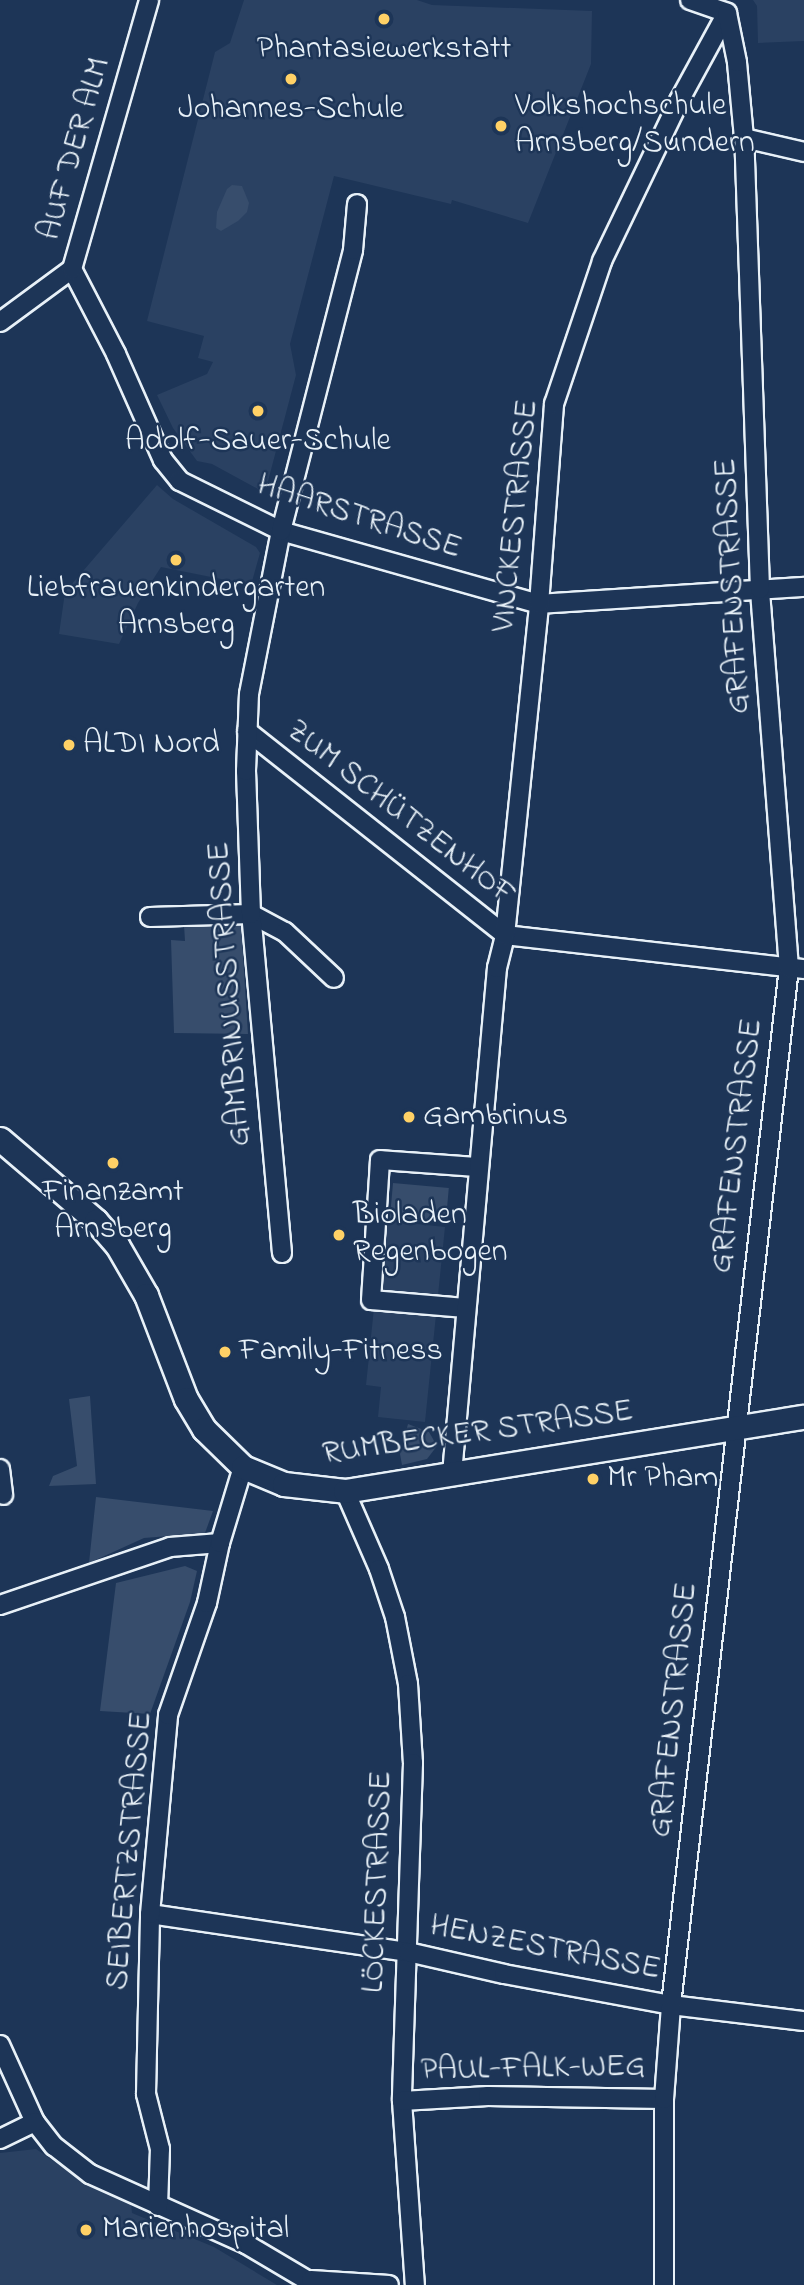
<!DOCTYPE html>
<meta charset="utf-8">
<style>
body{margin:0}
#map{position:relative;width:804px;height:2285px;overflow:hidden;background:#1d3557;font-family:"Indie Flower",sans-serif}
div>[style]{position:absolute}
.built>*{inset:0;background:#2a4162}
.green>*{inset:0;background:#374d6c;transform-origin:0 0}
.roads{filter:drop-shadow(2px 0 #e8f1f8) drop-shadow(-2px 0 #e8f1f8) drop-shadow(0 2px #e8f1f8) drop-shadow(0 -2px #e8f1f8)}
.minor>*{height:18px;margin:-9px;padding:0 9px;transform-origin:9px;border-radius:9px;background:#1d3557}
.tertiary>*{height:23px;margin:-11.5px;padding:0 11.5px;transform-origin:11.5px;border-radius:11.5px;background:#1d3557}
.dots>*{width:19px;height:19px;translate:-50% -50%;box-sizing:border-box;border:4px solid #1d3557;border-radius:50%}
span{translate:-50% -50%;white-space:nowrap;text-align:center;line-height:1.15;-webkit-text-stroke:5px #1d3557;paint-order:stroke}
.poi-label{font-size:32px;color:#e8f1f8}
.left{translate:0 -50%;text-align:left}
.street-label{font-size:32px;color:#e8f1f8}
</style>
<div id="map">
<div class="built">
<div style="clip-path:polygon(244px 0,417px 0,432px 5px,592px 11px,591px 64px,528px 223px,452px 200px,451px 204px,334px 176px,290px 344px,296px 375px,267px 485px,258px 489px,212px 464px,197px 461px,173px 428px,157px 395px,207px 374px,213px 362px,198px 358px,204px 336px,147px 321px,215px 52px,230px 43px)"></div>
<div style="clip-path:polygon(753px 0,804px 0,804px 41px,758px 43px,757px 6px)"></div>
<div style="clip-path:polygon(157px 485px,173px 499px,256px 547px,260px 553px,251px 585px,161px 567px,138px 603px,119px 644px,59px 634px,65px 592px)"></div>
<div style="clip-path:polygon(370px 1219px,445px 1227px,425px 1422px,378px 1417px,381px 1387px,366px 1385px,377px 1279px)"></div>
<div style="clip-path:polygon(36px 2149px,83px 2181px,131px 2203px,132px 2213px,214px 2247px,277px 2285px,0 2285px,0 2153px)"></div>
</div>
<div class="green">
<div style="clip-path:polygon(232px 185px,242px 186px,249px 203px,247px 212px,238px 221px,221px 231px,216px 228px,217px 212px,227px 189px)"></div>
<div style="clip-path:polygon(241px 924px,248px 1034px,174px 1033px,171px 940px,185px 941px,184px 925px)"></div>
<div style="left:393px;top:1183px;width:56px;height:36px;rotate:5deg"></div>
<div style="clip-path:polygon(90px 1396px,96px 1484px,49px 1486px,53px 1476px,77px 1466px,69px 1399px)"></div>
<div style="clip-path:polygon(408px 1424px,429px 1432px,437px 1446px,427px 1459px,402px 1465px,400px 1454px)"></div>
<div style="clip-path:polygon(96px 1497px,213px 1511px,205px 1533px,144px 1538px,89px 1563px)"></div>
<div style="clip-path:polygon(185px 1566px,197px 1571px,190px 1602px,150px 1714px,100px 1711px,116px 1583px)"></div>
</div>
<div class="roads">
<div class="minor">
<div style="left:690px;top:0;width:39px;rotate:19deg"></div>
<div style="left:744px;top:138px;width:62px;rotate:13.1deg"></div>
<div style="left:72px;top:269px;width:96px;rotate:62.6deg"></div>
<div style="left:116px;top:354px;width:116px;rotate:66.1deg"></div>
<div style="left:163px;top:460px;width:27px;rotate:51deg"></div>
<div style="left:180px;top:481px;width:113px;rotate:26.3deg"></div>
<div style="left:281px;top:531px;width:268px;rotate:15.8deg"></div>
<div style="left:539px;top:604px;width:266px;rotate:-3.7deg"></div>
<div style="left:0;top:322px;width:89px;rotate:-36.4deg"></div>
<div style="left:72px;top:269px;width:280px;rotate:-74deg"></div>
<div style="left:247px;top:731px;width:329px;rotate:38.3deg"></div>
<div style="left:505px;top:935px;width:301px;rotate:6.5deg"></div>
<div style="left:150px;top:917px;width:101px;rotate:-1.7deg"></div>
<div style="left:251px;top:914px;width:38px;rotate:28deg"></div>
<div style="left:285px;top:932px;width:67px;rotate:43.2deg"></div>
<div style="left:282px;top:1253px;width:340px;rotate:-95.2deg"></div>
<div style="left:251px;top:914px;width:143px;rotate:-92deg"></div>
<div style="left:246px;top:771px;width:77px;rotate:-87.8deg"></div>
<div style="left:249px;top:694px;width:166px;rotate:-78.9deg"></div>
<div style="left:281px;top:531px;width:290px;rotate:-75.6deg"></div>
<div style="left:353px;top:250px;width:46px;rotate:-85deg"></div>
<div style="left:465px;top:1308px;width:94px;rotate:-175.1deg"></div>
<div style="left:371px;top:1300px;width:140px;rotate:-86.3deg"></div>
<div style="left:380px;top:1160px;width:98px;rotate:4.1deg"></div>
<div style="left:0;top:1469px;width:26px;rotate:83deg"></div>
<div style="left:452px;top:1474px;width:508px;rotate:-84.92deg"></div>
<div style="left:497px;top:968px;width:34px;rotate:-76deg"></div>
<div style="left:505px;top:935px;width:333px;rotate:-84.1deg"></div>
<div style="left:539px;top:604px;width:201px;rotate:-85.7deg"></div>
<div style="left:554px;top:404px;width:151px;rotate:-71.4deg"></div>
<div style="left:602px;top:261px;width:178px;rotate:-64.3deg"></div>
<div style="left:679px;top:101px;width:100px;rotate:-61.4deg"></div>
<div style="left:345px;top:1491px;width:85px;rotate:66.4deg"></div>
<div style="left:379px;top:1569px;width:51px;rotate:71.6deg"></div>
<div style="left:395px;top:1617px;width:68px;rotate:79deg"></div>
<div style="left:408px;top:1684px;width:79px;rotate:86.4deg"></div>
<div style="left:413px;top:1763px;width:338px;rotate:91.9deg"></div>
<div style="left:402px;top:2101px;width:184px;rotate:86deg"></div>
<div style="left:0;top:1605px;width:180px;rotate:-18.8deg"></div>
<div style="left:170px;top:1547px;width:50px;rotate:-4.6deg"></div>
<div style="left:150px;top:1914px;width:261px;rotate:8.4deg"></div>
<div style="left:408px;top:1952px;width:98px;rotate:12.9deg"></div>
<div style="left:504px;top:1974px;width:170px;rotate:10.5deg"></div>
<div style="left:671px;top:2005px;width:134px;rotate:6.9deg"></div>
<div style="left:0;top:2045px;width:85px;rotate:65.6deg"></div>
<div style="left:35px;top:2122px;width:31px;rotate:52deg"></div>
<div style="left:54px;top:2146px;width:46px;rotate:37.9deg"></div>
<div style="left:90px;top:2174px;width:171px;rotate:24.2deg"></div>
<div style="left:246px;top:2244px;width:80px;rotate:30.7deg"></div>
<div style="left:402px;top:2101px;width:86px;rotate:-3.3deg"></div>
<div style="left:488px;top:2096px;width:176px;rotate:1deg"></div>
<div style="left:0;top:2139px;width:39px;rotate:-26deg"></div>
<div style="left:158px;top:2206px;width:57px;rotate:-88deg"></div>
<div style="left:160px;top:2149px;width:57px;rotate:-104.3deg"></div>
<div style="left:146px;top:2094px;width:180px;rotate:-88.7deg"></div>
<div style="left:150px;top:1914px;width:200px;rotate:-84.8deg"></div>
<div style="left:168px;top:1715px;width:119px;rotate:-70.8deg"></div>
<div style="left:207px;top:1603px;width:61px;rotate:-77.8deg"></div>
<div style="left:220px;top:1543px;width:79px;rotate:-73.2deg"></div>
<div style="left:311px;top:2280px;width:78px;rotate:3.7deg"></div>
<div style="left:664px;top:2285px;width:186px;rotate:-90deg"></div>
<div style="left:664px;top:2099px;width:94px;rotate:-85.7deg"></div>
<div style="left:671px;top:2005px;width:1044px;rotate:-83.51deg"></div>
<div style="left:789px;top:968px;width:380px;rotate:-94.4deg"></div>
<div style="left:760px;top:589px;width:451px;rotate:-92deg"></div>
<div style="left:744px;top:138px;width:76px;rotate:-95.3deg"></div>
<div style="left:737px;top:62px;width:50px;rotate:-101.5deg"></div>
</div>
<div class="tertiary">
<div style="left:0;top:1139px;width:126px;rotate:40.5deg"></div>
<div style="left:96px;top:1221px;width:32px;rotate:49deg"></div>
<div style="left:117px;top:1245px;width:58px;rotate:59.9deg"></div>
<div style="left:146px;top:1295px;width:111px;rotate:69deg"></div>
<div style="left:186px;top:1399px;width:35px;rotate:59deg"></div>
<div style="left:204px;top:1429px;width:54px;rotate:44.3deg"></div>
<div style="left:243px;top:1467px;width:44px;rotate:22.5deg"></div>
<div style="left:284px;top:1484px;width:61px;rotate:6.5deg"></div>
<div style="left:345px;top:1491px;width:465px;rotate:-9.2deg"></div>
</div>
</div>
<div class="dots">
<div style="left:384px;top:19px;background:#ffd166"></div>
<div style="left:291px;top:79px;background:#ffd166"></div>
<div style="left:501px;top:126px;background:#ffd166"></div>
<div style="left:258px;top:411px;background:#ffd166"></div>
<div style="left:176px;top:560px;background:#ffd166"></div>
<div style="left:69px;top:745px;background:#ffd166"></div>
<div style="left:409px;top:1117px;background:#ffd166"></div>
<div style="left:113px;top:1163px;background:#ffd166"></div>
<div style="left:339px;top:1235px;background:#ffd166"></div>
<div style="left:225px;top:1352px;background:#ffd166"></div>
<div style="left:593px;top:1479px;background:#ffd166"></div>
<div style="left:86px;top:2230px;background:#ffd166"></div>
</div>
<div class="poi-label">
<span style="left:384px;top:50px">Phantasiewerkstatt</span>
<span class="left" style="left:515px;top:126px">Volkshochschule<br>Arnsberg/Sundern</span>
<span style="left:291px;top:110px">Johannes-Schule</span>
<span style="left:258px;top:442px">Adolf-Sauer-Schule</span>
<span style="left:176px;top:608px">Liebfrauenkindergarten<br>Arnsberg</span>
<span class="left" style="left:83px;top:745px">ALDI Nord</span>
<span class="left" style="left:423px;top:1117px">Gambrinus</span>
<span style="left:113px;top:1212px">Finanzamt<br>Arnsberg</span>
<span class="left" style="left:353px;top:1235px">Bioladen<br>Regenbogen</span>
<span class="left" style="left:239px;top:1352px">Family-Fitness</span>
<span class="left" style="left:607px;top:1479px">Mr Pham</span>
<span class="left" style="left:102px;top:2230px">Marienhospital</span>
</div>
<div class="street-label">
<span style="left:76px;top:149px;rotate:-74deg">AUF DER ALM</span>
<span style="left:517px;top:516px;rotate:-84deg">VINCKESTRASSE</span>
<span style="left:359px;top:518px;rotate:18deg">HAARSTRASSE</span>
<span style="left:734px;top:586px;rotate:-93deg">GRAFENSTRASSE</span>
<span style="left:400px;top:814px;rotate:38deg">ZUM SCHÜTZENHOF</span>
<span style="left:231px;top:994px;rotate:-94deg">GAMBRINUSSTRASSE</span>
<span style="left:738px;top:1146px;rotate:-83deg">GRAFENSTRASSE</span>
<span style="left:478px;top:1434px;rotate:-8deg">RUMBECKER STRASSE</span>
<span style="left:675px;top:1710px;rotate:-84deg">GRAFENSTRASSE</span>
<span style="left:131px;top:1851px;rotate:-85deg">SEIBERTZSTRASSE</span>
<span style="left:379px;top:1882px;rotate:-88deg">LÖCKESTRASSE</span>
<span style="left:545px;top:1949px;rotate:11deg">HENZESTRASSE</span>
<span style="left:533px;top:2070px;rotate:-1deg">PAUL-FALK-WEG</span>
</div>
</div>
